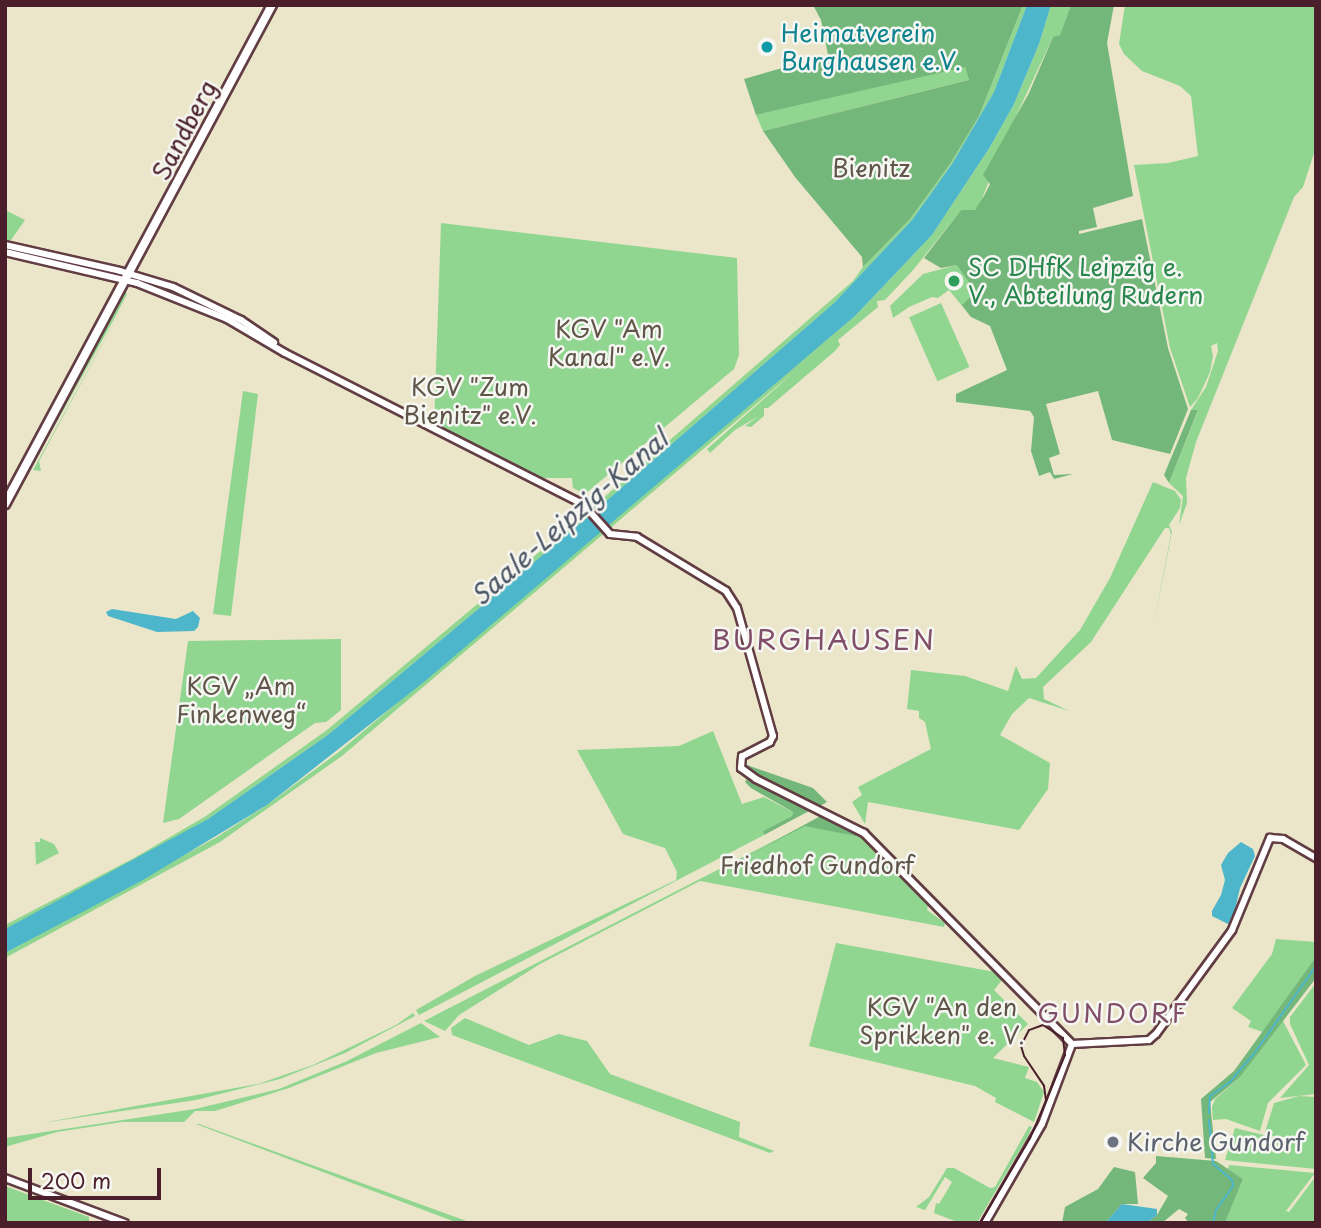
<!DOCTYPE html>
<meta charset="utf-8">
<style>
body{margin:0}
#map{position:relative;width:1321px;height:1228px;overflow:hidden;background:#ebe6ca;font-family:"Playpen Sans",sans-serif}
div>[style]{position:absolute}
.green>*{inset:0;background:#90d690;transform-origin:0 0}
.forest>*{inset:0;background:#74b77a}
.water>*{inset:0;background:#4db6ca}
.stream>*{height:2px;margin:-1px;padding:0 1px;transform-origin:1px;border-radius:1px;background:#4db6ca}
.roads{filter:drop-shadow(2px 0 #623d43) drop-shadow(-2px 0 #623d43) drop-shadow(0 2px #623d43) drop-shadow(0 -2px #623d43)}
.minor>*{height:6px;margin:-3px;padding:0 3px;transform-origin:3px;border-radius:3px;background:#fff}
.major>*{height:8px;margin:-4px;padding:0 4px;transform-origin:4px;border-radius:4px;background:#fff}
.tram>*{height:2px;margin:-1px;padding:0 1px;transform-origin:1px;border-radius:1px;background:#4a1f2b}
.dots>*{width:19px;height:19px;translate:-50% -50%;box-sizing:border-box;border:4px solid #f6f6f2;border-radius:50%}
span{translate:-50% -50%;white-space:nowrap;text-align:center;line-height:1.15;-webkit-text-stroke:5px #f6f6f2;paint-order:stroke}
.culture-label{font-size:24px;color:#0d838f}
.left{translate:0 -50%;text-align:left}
.street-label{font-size:24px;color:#4a1f2b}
.park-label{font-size:24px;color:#5f5649}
.leisure-label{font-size:24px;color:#27864d}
.worship-label{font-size:24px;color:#5b616d}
.water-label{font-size:26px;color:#4b5463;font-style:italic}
.neighbourhood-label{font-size:26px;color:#814e68;letter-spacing:2px}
.quarter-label{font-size:28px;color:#814e68;letter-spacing:2px}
.frame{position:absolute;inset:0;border:7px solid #4a1f2b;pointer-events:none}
.scale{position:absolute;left:28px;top:1168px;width:133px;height:32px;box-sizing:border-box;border:4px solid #4a1f2b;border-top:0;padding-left:9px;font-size:21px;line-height:24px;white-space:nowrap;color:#4a1f2b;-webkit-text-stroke:5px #f6f6f2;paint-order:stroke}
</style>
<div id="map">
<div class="green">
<div style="clip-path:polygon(1023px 5px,1027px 5px,994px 92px,952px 164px,912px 220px,834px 303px,589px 516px,329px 734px,208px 819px,136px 861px,5px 929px,5px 925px,134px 858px,206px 816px,327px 730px,586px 513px,853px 281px,863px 267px,910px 219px,950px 164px,979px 116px)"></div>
<div style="clip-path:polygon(1051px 5px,1071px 5px,1060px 36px,1053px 37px,1010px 129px,979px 206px,975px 210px,961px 210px,914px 269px,885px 300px,877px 301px,878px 307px,838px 340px,840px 345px,835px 351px,768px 408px,764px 408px,764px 416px,751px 427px,745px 426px,759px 416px,735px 430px,710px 453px,707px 449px,793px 373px,788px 377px,342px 756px,220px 842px,5px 958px,5px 953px,217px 837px,267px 805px,340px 751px,855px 316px,932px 235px,990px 147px,1014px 104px,1039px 44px)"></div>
<div style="clip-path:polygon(1125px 5px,1316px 5px,1316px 147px,1303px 187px,1294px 197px,1196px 442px,1186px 478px,1187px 503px,1179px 525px,1183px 496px,1169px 483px,1198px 411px,1191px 410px,1206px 387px,1218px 351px,1217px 343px,1211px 346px,1213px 356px,1210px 372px,1198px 398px,1190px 407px,1170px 348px,1134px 165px,1168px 163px,1198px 156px,1191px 96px,1180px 86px,1142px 71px,1124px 54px,1119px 44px)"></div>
<div style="clip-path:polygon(965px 66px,969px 80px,763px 131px,756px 115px)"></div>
<div style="clip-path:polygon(5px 210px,25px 220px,11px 240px,5px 241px)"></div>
<div style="clip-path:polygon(441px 223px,737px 258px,739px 355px,734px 369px,585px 494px,573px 488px,572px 478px,537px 478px,434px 426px)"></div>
<div style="clip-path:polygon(986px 257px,971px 317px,949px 290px,938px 298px,932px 297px,909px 307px,893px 318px,890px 306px,923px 274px)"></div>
<div style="clip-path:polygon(125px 292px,127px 294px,114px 319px,34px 463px,29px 465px)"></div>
<div style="clip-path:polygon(128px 297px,39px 461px,41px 471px,33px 470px)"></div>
<div style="left:941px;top:303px;width:70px;height:35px;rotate:66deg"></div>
<div style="clip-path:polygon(243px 391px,258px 394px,231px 616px,213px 614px)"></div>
<div style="clip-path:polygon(1153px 482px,1175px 491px,1181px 500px,1180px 508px,1169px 525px,1172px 532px,1152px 633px,1171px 534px,1169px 528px,1165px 528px,1091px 642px,1043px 687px,1044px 699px,1069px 711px,1029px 698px,1012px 714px,1000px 735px,1050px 763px,1048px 789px,1019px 830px,868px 802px,865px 824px,852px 802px,862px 795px,858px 787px,931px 749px,925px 722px,919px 718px,919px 711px,907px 709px,911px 670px,965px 676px,1008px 691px,1016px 666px,1022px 679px,1036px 678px,1080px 630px,1110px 578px)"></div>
<div style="clip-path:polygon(341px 639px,341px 710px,326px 722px,315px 723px,179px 819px,163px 823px,188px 641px)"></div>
<div style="clip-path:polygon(713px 731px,742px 804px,764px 797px,793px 812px,792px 816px,763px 831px,764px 835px,419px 1015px,416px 1010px,475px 976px,676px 880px,677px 872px,665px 848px,623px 834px,577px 750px,679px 746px)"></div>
<div style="clip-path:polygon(805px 825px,860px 837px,928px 906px,927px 910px,945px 923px,944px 927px,700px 881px,540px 964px,459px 1015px,445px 1031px,424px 1021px)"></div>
<div style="clip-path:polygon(40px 838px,54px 844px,59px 853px,36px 865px,35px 842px,40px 842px)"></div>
<div style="clip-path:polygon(1276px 939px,1316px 942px,1316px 963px,1263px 1032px,1248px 1027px,1251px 1021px,1232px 1008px,1272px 954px)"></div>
<div style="clip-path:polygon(836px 943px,995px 972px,1002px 980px,994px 990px,1028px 1024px,993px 1058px,1029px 1067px,1025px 1078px,1037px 1082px,1044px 1092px,1034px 1122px,995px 1102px,996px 1098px,975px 1086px,809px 1046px)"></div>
<div style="clip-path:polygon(1316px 983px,1316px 1094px,1280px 1098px,1309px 1065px,1290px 1024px,1290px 1017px)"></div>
<div style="clip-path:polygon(413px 1013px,415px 1016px,345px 1053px,280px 1079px,196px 1100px,42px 1123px,258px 1084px,313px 1065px,396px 1025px)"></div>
<div style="clip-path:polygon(465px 1018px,529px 1045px,559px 1034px,587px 1041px,610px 1074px,740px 1122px,739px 1137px,774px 1151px,770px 1153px,452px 1035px,451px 1028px)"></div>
<div style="clip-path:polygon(1282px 1019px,1306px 1065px,1268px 1103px,1260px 1131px,1226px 1119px,1213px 1120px,1212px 1107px,1215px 1099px,1240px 1077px)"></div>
<div style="clip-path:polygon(421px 1023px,440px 1037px,376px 1053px,289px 1088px,215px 1111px,195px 1111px,184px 1122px,122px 1122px,57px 1132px,5px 1147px,5px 1138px,195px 1109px,279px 1089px,347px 1061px)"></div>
<div style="clip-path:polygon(1299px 1096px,1316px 1097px,1316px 1169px,1225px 1160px,1235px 1128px,1296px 1143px,1294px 1138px,1272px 1136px,1265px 1132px,1274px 1103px)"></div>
<div style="clip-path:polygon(196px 1124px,199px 1124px,472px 1223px,458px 1223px)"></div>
<div style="clip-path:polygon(1029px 1126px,1032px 1127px,1028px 1136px,977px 1223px,960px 1223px,934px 1213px,936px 1203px,939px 1204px,952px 1182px,945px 1177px,925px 1210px,916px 1207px,929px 1197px,947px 1168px,954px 1168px,990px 1188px,995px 1187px)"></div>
<div style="clip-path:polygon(1229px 1165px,1315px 1173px,1286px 1211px,1289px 1212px,1316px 1176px,1316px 1223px,1225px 1223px,1243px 1179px,1228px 1169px)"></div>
<div style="clip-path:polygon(5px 1186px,89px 1217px,89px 1223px,5px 1223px)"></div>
</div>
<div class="forest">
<div style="clip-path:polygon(813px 5px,1023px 5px,979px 116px,950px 164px,910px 219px,863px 267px,862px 257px,795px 177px,763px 131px,969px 80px,965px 67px,756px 115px,744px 79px,828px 55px,821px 20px)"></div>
<div style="clip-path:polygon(1071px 5px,1114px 5px,1107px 43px,1133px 196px,1093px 208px,1097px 227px,1079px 231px,1079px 234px,1142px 219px,1168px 348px,1188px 409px,1170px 454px,1112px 440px,1098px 391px,1046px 404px,1060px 454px,1049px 458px,1054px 475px,1073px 474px,1054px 479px,1050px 472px,1039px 476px,1031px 451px,1034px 417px,1030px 411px,956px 402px,956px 394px,1007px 370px,990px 326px,971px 317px,962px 305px,976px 292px,957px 265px,941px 268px,924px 258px,961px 210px,975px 210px,985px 194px,990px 184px,983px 175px,1029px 93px,1053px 37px,1060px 35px)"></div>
<div style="clip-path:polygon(1191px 410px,1198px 410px,1169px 483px,1164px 475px)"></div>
<div style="clip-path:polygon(744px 764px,813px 788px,827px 802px,820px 806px,761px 779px)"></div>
<div style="clip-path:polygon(748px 777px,756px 783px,811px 810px,764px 835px,763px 831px,792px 816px,793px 812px,751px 788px,745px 782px)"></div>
<div style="clip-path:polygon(824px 814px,857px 830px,873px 846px,873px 849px,860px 837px,805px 826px,749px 855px)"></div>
<div style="clip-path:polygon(1316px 957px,1316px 978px,1240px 1077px,1210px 1102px,1216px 1159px,1205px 1158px,1201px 1099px,1234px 1071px)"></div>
<div style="clip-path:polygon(1156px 1156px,1216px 1161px,1243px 1179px,1225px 1223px,1189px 1223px,1185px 1218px,1188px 1214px,1179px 1209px,1162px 1223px,1147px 1223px,1157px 1215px,1168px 1196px,1143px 1178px,1156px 1163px)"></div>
<div style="clip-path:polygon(1114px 1167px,1135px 1172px,1138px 1204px,1122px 1204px,1105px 1223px,1062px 1223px,1065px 1207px,1098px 1189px)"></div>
</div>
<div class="water">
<div style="clip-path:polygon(1027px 5px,1051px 5px,1039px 44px,1014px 104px,990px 147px,932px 235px,855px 316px,424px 682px,267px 805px,143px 880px,5px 953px,5px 929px,208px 819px,329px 734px,589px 516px,834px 303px,912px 220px,952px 164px,994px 92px)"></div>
<div style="clip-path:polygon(112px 609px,176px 619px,193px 611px,200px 618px,198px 627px,194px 631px,157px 632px,108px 616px,106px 612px)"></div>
<div style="clip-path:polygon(1241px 842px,1253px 849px,1255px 856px,1240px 888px,1232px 923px,1228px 924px,1212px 916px,1212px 911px,1221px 895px,1225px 880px,1221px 865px,1228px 853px)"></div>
<div style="clip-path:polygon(1122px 1204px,1157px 1209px,1157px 1215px,1147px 1223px,1105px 1223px)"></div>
</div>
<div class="stream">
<div style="left:1209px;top:1113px;width:17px;rotate:-87deg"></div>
<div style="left:1210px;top:1096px;width:24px;rotate:-35deg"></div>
<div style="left:1230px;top:1082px;width:35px;rotate:-50deg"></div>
<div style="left:1253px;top:1055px;width:109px;rotate:-54.7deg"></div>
<div style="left:1209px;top:1120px;width:44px;rotate:84.8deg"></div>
<div style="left:1213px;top:1164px;width:25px;rotate:40deg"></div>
<div style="left:1232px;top:1180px;width:6px;rotate:81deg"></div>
<div style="left:1233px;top:1186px;width:29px;rotate:125deg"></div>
<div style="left:1216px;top:1210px;width:13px;rotate:103deg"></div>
</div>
<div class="roads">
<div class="minor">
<div style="left:5px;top:245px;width:118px;rotate:12.7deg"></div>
<div style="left:120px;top:271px;width:55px;rotate:16.8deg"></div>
<div style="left:173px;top:287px;width:76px;rotate:25.9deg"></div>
<div style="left:241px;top:320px;width:40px;rotate:34deg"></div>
<div style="left:5px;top:252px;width:136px;rotate:13.2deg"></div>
<div style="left:137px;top:283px;width:97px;rotate:21.8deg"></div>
<div style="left:227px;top:319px;width:67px;rotate:30.4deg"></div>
<div style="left:285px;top:353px;width:334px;rotate:26.9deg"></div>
<div style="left:583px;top:504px;width:40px;rotate:48deg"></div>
<div style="left:610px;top:534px;width:27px;rotate:6deg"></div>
<div style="left:637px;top:537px;width:104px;rotate:31.2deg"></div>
<div style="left:726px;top:591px;width:20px;rotate:57deg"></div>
<div style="left:737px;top:608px;width:133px;rotate:74.3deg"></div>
<div style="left:773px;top:736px;width:7px;rotate:117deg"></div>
<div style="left:770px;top:742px;width:31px;rotate:153deg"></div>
<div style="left:742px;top:756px;width:12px;rotate:95deg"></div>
<div style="left:741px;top:768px;width:19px;rotate:36deg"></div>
<div style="left:756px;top:779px;width:121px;rotate:26.6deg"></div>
<div style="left:864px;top:833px;width:296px;rotate:45.4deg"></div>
<div style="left:1072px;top:1044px;width:77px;rotate:-3deg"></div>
<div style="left:1149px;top:1040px;width:9px;rotate:-41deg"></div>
<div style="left:1156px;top:1034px;width:129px;rotate:-53.8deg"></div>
<div style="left:1232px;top:930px;width:100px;rotate:-67.6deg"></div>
<div style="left:1270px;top:838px;width:13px;rotate:4deg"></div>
<div style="left:1283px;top:839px;width:38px;rotate:30deg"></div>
<div style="left:5px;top:1178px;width:128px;rotate:20.6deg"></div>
<div style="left:985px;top:1223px;width:114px;rotate:-60.1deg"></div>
<div style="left:1042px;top:1124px;width:85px;rotate:-69.4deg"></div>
</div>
<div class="major">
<div style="left:5px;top:504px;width:566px;rotate:-61.85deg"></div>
</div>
</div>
<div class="tram">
<div style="left:980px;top:1223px;width:99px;rotate:-59.5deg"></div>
<div style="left:1030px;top:1138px;width:17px;rotate:-66deg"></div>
<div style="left:1037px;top:1122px;width:23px;rotate:-67deg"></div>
<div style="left:1046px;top:1101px;width:50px;rotate:-67.6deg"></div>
<div style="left:1065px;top:1055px;width:17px;rotate:-97deg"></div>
<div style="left:1063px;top:1038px;width:24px;rotate:-147deg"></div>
<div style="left:1043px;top:1025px;width:15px;rotate:160deg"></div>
<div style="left:1029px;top:1030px;width:18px;rotate:117deg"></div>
<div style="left:1021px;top:1046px;width:10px;rotate:73deg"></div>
<div style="left:1024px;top:1056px;width:36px;rotate:56deg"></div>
<div style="left:1044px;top:1086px;width:15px;rotate:82deg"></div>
</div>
<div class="dots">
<div style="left:767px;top:47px;background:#0f9aa8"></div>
<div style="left:954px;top:281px;background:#2e9e5b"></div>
<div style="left:1113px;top:1142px;background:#6b7280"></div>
</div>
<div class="culture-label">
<span class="left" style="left:781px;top:47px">Heimatverein<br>Burghausen e.V.</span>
</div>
<div class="street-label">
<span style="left:184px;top:130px;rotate:-62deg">Sandberg</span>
</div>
<div class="park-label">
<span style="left:871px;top:168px">Bienitz</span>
<span style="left:609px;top:343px">KGV "Am<br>Kanal" e.V.</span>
<span style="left:470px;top:401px">KGV "Zum<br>Bienitz" e.V.</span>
<span style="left:241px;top:700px">KGV „Am<br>Finkenweg“</span>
<span style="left:817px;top:865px">Friedhof Gundorf</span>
<span style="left:942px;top:1021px">KGV "An den<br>Sprikken" e. V.</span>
</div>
<div class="leisure-label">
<span class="left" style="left:968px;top:281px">SC DHfK Leipzig e.<br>V., Abteilung Rudern</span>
</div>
<div class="worship-label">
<span class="left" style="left:1127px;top:1142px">Kirche Gundorf</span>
</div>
<div class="water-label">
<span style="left:569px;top:517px;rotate:-41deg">Saale-Leipzig-Kanal</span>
</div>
<div class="neighbourhood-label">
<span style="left:1113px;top:1013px">GUNDORF</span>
</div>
<div class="quarter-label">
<span style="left:824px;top:639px">BURGHAUSEN</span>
</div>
<div class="frame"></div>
<div class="scale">200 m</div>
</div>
